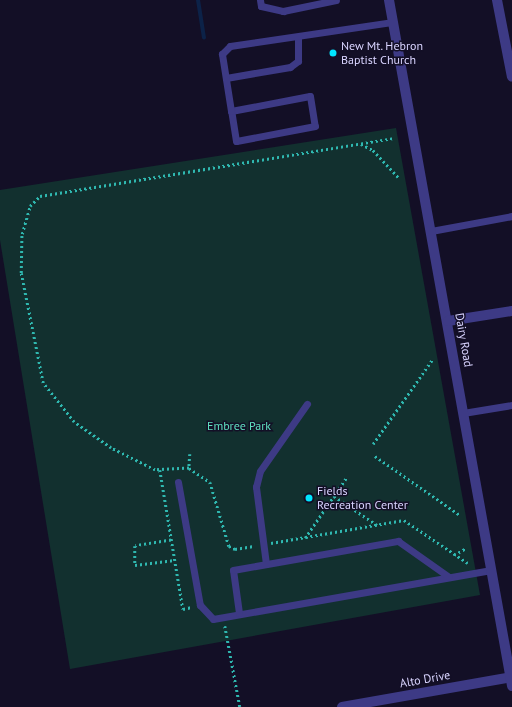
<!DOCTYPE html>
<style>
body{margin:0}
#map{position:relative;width:512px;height:707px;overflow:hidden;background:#130f26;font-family:"PT Sans",sans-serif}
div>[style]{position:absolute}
.green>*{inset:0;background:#12302f}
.stream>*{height:4px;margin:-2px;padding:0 2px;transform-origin:2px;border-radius:2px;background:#0c2248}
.path>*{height:2.5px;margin-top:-1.25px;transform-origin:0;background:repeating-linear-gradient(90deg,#2fb8b0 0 2px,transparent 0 5px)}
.service>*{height:7px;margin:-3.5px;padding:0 3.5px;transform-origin:3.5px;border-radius:3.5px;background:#3d3a85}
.minor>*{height:10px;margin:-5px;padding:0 5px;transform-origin:5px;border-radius:5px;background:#3d3a85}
.tertiary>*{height:10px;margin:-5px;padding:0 5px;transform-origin:5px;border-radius:5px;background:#3d3a85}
.dots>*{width:11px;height:11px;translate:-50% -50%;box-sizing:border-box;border:2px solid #130f26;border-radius:50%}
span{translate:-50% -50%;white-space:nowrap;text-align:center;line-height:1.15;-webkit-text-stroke:3px #130f26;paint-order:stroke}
.poi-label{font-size:12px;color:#d9d4ff}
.left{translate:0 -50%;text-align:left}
.street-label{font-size:12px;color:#d9d4ff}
.park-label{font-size:12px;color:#5fe0c0}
</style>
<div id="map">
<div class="green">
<div style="clip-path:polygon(396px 128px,480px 595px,70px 669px,0 240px,0 190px)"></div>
</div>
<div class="stream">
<div style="left:198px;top:0;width:38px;rotate:81deg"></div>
</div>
<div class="path">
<div style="left:361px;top:144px;width:13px;rotate:27deg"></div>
<div style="left:373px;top:150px;width:38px;rotate:47deg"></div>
<div style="left:373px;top:444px;width:103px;rotate:-54.9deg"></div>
<div style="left:190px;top:454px;width:14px;rotate:94deg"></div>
<div style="left:189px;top:468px;width:25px;rotate:34deg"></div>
<div style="left:210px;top:482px;width:67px;rotate:73.5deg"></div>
<div style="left:229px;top:546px;width:7px;rotate:27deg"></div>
<div style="left:235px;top:549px;width:19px;rotate:-9deg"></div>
<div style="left:375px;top:456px;width:103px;rotate:34.8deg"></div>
<div style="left:189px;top:468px;width:34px;rotate:177deg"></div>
<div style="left:155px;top:470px;width:49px;rotate:-153.4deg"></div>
<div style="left:111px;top:448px;width:45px;rotate:-144.9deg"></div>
<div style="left:74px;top:422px;width:50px;rotate:-128.5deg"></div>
<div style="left:43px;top:383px;width:112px;rotate:-101.3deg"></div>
<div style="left:21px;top:273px;width:39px;rotate:-89deg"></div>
<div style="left:22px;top:234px;width:29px;rotate:-74deg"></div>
<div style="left:30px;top:206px;width:14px;rotate:-45deg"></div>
<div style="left:40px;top:196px;width:358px;rotate:-9.3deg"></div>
<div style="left:160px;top:470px;width:141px;rotate:80.6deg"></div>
<div style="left:183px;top:609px;width:9px;rotate:-13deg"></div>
<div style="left:334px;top:496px;width:52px;rotate:34deg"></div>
<div style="left:305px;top:538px;width:74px;rotate:-55.5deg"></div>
<div style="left:171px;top:540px;width:36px;rotate:171deg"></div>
<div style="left:135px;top:546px;width:19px;rotate:90deg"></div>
<div style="left:135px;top:565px;width:40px;rotate:-7.1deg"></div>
<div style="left:271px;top:543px;width:135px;rotate:-9.8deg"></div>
<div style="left:404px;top:520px;width:77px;rotate:33.9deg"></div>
<div style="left:454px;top:555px;width:14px;rotate:-30deg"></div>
<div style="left:225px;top:626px;width:82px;rotate:79.5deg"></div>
</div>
<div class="service">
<div style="left:260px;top:0;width:6px;rotate:81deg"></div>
<div style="left:261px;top:6px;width:23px;rotate:13deg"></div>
<div style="left:283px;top:11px;width:54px;rotate:-11.7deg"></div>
<div style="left:226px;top:78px;width:65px;rotate:-9.8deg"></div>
<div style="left:290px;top:67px;width:10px;rotate:-37deg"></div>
<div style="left:298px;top:61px;width:23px;rotate:-90deg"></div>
<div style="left:231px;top:111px;width:80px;rotate:-10.8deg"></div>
<div style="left:310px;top:96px;width:30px;rotate:81deg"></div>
<div style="left:315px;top:126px;width:80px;rotate:169.2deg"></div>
<div style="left:236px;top:141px;width:30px;rotate:-99deg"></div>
<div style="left:231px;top:111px;width:58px;rotate:-99deg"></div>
<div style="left:222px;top:54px;width:11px;rotate:-45deg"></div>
<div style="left:230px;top:46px;width:165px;rotate:-8.4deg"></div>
<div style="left:431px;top:231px;width:82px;rotate:-10.5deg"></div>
<div style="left:463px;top:413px;width:50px;rotate:-9.3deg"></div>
<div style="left:178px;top:482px;width:125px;rotate:79.9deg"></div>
<div style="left:200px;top:605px;width:19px;rotate:47deg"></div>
<div style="left:213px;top:619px;width:281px;rotate:-10deg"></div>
<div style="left:266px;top:564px;width:78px;rotate:-97.4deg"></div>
<div style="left:256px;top:487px;width:16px;rotate:-76deg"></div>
<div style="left:260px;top:471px;width:82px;rotate:-55deg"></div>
<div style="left:239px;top:613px;width:43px;rotate:-97.9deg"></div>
<div style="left:233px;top:570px;width:168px;rotate:-10deg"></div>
<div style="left:398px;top:541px;width:62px;rotate:35.2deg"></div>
</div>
<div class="minor">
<div style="left:497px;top:0;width:78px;rotate:79deg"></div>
<div style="left:342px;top:707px;width:173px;rotate:-10deg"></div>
</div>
<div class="tertiary">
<div style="left:389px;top:0;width:697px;rotate:79.83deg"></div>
<div style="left:448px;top:321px;width:65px;rotate:-8.9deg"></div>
</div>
<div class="dots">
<div style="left:333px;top:53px;background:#00e5ff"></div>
<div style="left:309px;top:498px;background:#00e5ff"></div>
</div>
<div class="poi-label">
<span class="left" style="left:341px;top:53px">New Mt. Hebron<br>Baptist Church</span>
<span class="left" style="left:317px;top:498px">Fields<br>Recreation Center</span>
</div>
<div class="street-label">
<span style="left:464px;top:340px;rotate:80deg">Dairy Road</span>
<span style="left:425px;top:679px;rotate:-10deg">Alto Drive</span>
</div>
<div class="park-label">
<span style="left:239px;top:426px">Embree Park</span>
</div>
</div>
